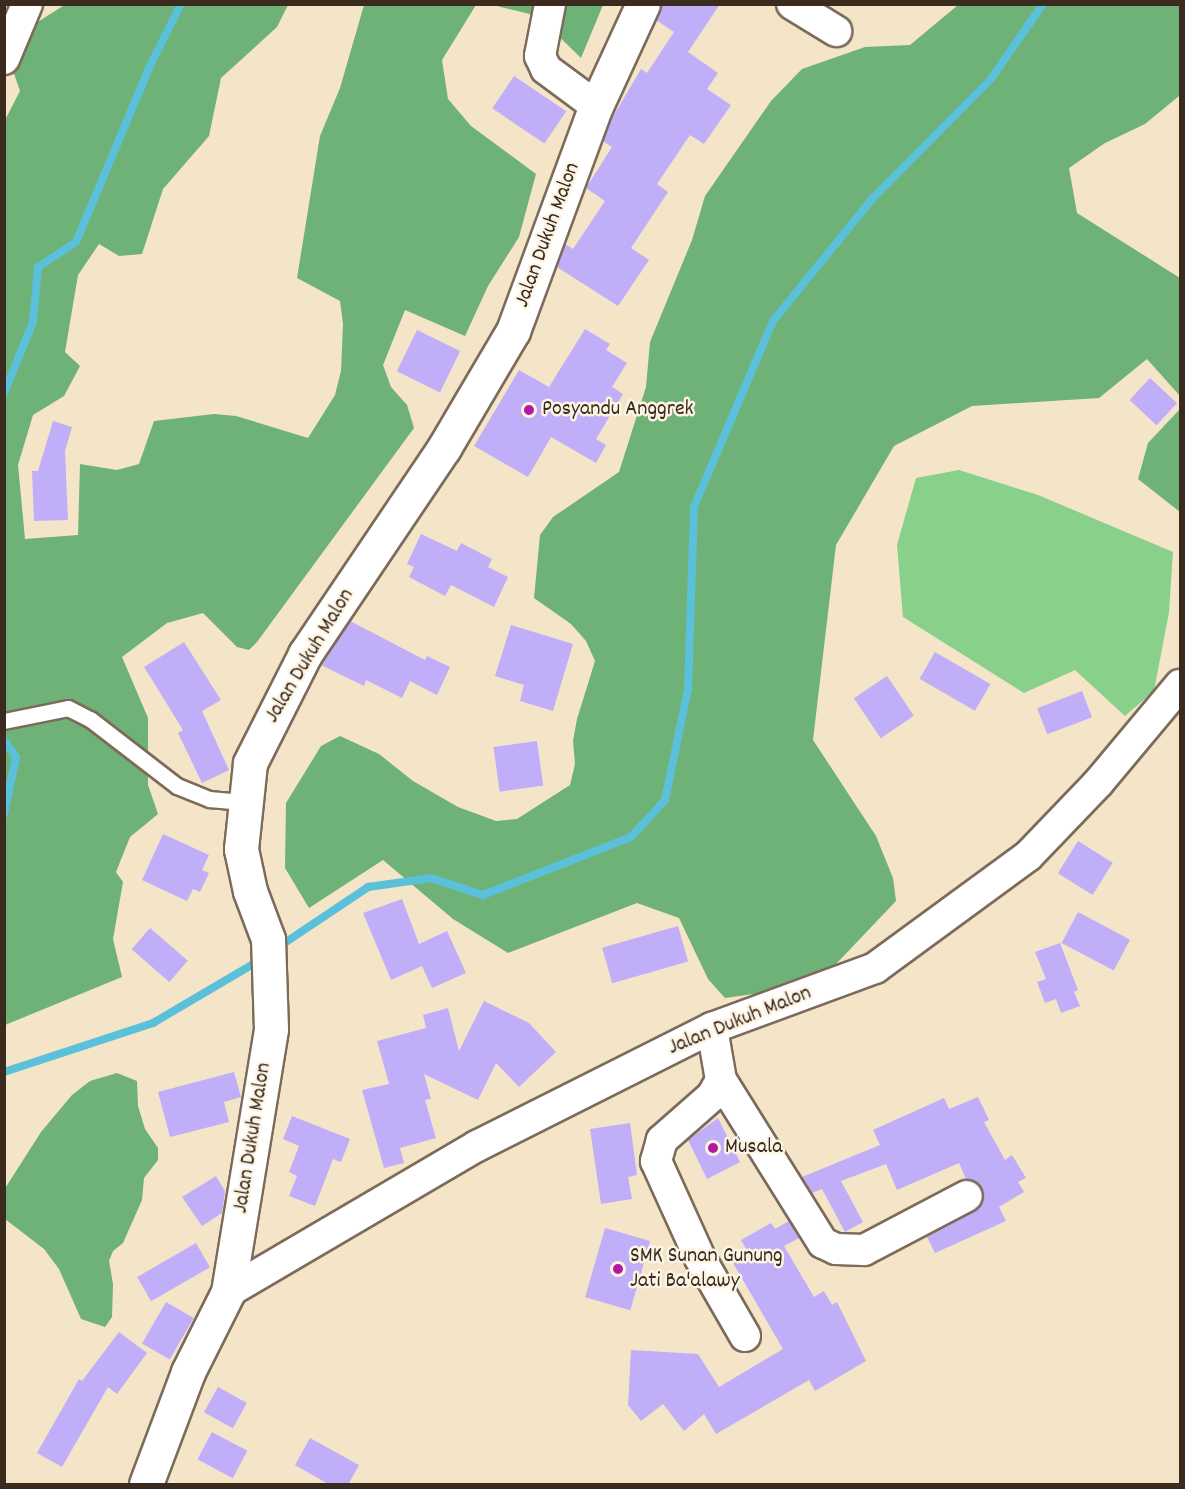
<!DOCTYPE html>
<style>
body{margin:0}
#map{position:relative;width:1185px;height:1489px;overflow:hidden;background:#f4e4c8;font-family:Dekko,sans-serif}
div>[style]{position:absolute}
.green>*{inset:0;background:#89d08b}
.forest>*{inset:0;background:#6eb277}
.stream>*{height:8px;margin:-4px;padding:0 4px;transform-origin:4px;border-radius:4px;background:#5bc0d9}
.building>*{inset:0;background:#c1aef9;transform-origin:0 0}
.roads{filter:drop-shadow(2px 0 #7c6b5a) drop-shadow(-2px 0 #7c6b5a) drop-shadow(0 2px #7c6b5a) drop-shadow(0 -2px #7c6b5a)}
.service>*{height:15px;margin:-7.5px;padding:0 7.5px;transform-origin:7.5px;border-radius:7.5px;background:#fff}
.minor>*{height:30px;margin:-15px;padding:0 15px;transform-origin:15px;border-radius:15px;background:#fff}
.tertiary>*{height:33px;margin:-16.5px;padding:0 16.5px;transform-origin:16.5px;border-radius:16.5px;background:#fff}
.dots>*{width:16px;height:16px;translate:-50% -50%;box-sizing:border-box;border:3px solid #fcf5e5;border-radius:50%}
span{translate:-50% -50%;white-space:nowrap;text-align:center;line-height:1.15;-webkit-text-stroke:5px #fcf5e5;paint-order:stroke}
.street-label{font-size:22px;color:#3b2a1e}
.poi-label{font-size:22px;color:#3b2a1e}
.left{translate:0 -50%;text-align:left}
.frame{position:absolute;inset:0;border:6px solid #3b2a1e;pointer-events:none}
</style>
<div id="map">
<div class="green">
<div style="clip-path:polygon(959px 470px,1038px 495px,1173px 552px,1169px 612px,1154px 691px,1125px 716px,1075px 670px,1024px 693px,903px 617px,897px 545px,916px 478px)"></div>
</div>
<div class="forest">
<div style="clip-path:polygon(288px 5px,277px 27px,221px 78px,209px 136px,163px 189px,142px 254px,119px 256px,99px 244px,78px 275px,65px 352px,80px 366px,64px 396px,33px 415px,18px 465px,25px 539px,78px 535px,80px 464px,117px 470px,139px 464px,154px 421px,214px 414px,236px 416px,308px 438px,335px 395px,341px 371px,343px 324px,340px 301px,297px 278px,320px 136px,340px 88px,364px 5px,476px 5px,442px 60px,448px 99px,471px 126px,536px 174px,519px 237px,488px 286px,465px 336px,405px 310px,383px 365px,391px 387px,407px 405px,414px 428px,257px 642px,249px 650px,237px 647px,203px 613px,167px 623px,122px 657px,148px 718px,148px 785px,158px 814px,130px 837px,116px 872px,123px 882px,113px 939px,122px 977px,5px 1025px,4px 122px,20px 91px,12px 68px,33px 25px,66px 4px)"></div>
<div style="clip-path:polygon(493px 5px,603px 5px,581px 58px,538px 16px)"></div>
<div style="clip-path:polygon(958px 5px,1180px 5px,1179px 96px,1145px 124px,1105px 143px,1069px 168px,1077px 213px,1180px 278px,1180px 396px,1147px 359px,1099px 398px,972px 406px,894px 446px,836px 545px,813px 740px,876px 836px,893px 878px,896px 901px,836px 964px,795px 988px,725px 998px,708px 979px,679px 918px,637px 903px,508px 953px,453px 919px,383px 860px,309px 908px,285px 868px,286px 803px,321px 746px,340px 736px,379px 754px,413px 781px,458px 807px,496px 821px,517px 819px,570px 785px,575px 764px,573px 741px,577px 719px,595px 661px,586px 641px,571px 624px,534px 598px,540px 535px,553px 517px,619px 472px,646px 387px,650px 342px,692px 240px,705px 196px,771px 101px,802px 69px,865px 47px,910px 45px)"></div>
<div style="clip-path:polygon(1180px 409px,1180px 512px,1138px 479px,1148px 443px)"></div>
<div style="clip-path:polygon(117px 1073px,137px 1081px,138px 1106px,145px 1129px,158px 1148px,158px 1160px,144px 1178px,142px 1200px,123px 1243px,113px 1251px,109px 1261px,113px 1284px,112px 1317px,105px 1327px,81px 1319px,59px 1269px,44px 1249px,5px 1219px,4px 1190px,41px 1132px,72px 1095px,90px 1081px)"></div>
</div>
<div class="stream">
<div style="left:4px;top:393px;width:77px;rotate:-67.8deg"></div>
<div style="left:33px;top:322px;width:55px;rotate:-84.8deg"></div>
<div style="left:38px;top:267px;width:45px;rotate:-33.3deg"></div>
<div style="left:76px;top:242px;width:191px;rotate:-67.2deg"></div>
<div style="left:150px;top:66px;width:69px;rotate:-63.4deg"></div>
<div style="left:4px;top:740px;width:21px;rotate:55deg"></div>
<div style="left:16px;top:757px;width:58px;rotate:101.9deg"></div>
<div style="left:277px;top:948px;width:110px;rotate:-33.8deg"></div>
<div style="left:368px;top:887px;width:64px;rotate:-8.1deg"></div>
<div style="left:431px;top:878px;width:55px;rotate:18.1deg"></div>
<div style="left:483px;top:895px;width:159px;rotate:-21.4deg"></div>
<div style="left:631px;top:837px;width:50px;rotate:-47.4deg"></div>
<div style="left:665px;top:800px;width:113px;rotate:-78.3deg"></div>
<div style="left:688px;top:689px;width:182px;rotate:-88.1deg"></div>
<div style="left:694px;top:507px;width:202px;rotate:-67deg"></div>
<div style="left:773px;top:321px;width:159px;rotate:-50.9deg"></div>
<div style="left:873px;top:198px;width:168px;rotate:-45.2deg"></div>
<div style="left:991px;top:79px;width:91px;rotate:-55.3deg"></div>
<div style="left:4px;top:1072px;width:157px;rotate:-18.2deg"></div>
<div style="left:153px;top:1023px;width:124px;rotate:-30.5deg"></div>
</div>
<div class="building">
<div style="clip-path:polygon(661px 4px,720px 4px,688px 52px,718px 73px,707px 89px,731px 105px,704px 144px,690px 135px,657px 184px,668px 192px,631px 248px,649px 260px,618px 306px,557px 267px,565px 244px,573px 249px,605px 201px,586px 188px,612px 147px,603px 141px,611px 120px,641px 69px,647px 73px,674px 32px,656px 20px)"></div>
<div style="left:514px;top:76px;width:63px;height:39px;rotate:34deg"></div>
<div style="clip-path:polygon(585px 329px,610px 344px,606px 350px,627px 363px,612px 387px,623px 394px,596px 439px,606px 445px,596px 463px,551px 437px,528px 477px,474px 446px,519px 370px,549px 387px)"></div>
<div style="left:417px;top:330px;width:48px;height:46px;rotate:26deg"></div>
<div style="left:1150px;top:378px;width:37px;height:30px;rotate:43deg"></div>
<div style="clip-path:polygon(53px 421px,72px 427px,65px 451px,68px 520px,34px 521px,32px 471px,38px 471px)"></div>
<div style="clip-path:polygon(421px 534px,457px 551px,461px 543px,492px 559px,488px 567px,508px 577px,494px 607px,451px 585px,445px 596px,409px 577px,414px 567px,407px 564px)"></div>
<div style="clip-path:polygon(350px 621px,425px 660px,427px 656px,450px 667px,437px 695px,410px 681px,402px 698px,366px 680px,364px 686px,321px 665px)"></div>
<div style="clip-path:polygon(511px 625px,573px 644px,553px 711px,520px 701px,524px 685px,495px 676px)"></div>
<div style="clip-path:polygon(184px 642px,221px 700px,202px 711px,229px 770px,202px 783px,178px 733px,183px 730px,144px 667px)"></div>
<div style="left:935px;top:652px;width:64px;height:31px;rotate:30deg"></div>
<div style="left:887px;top:676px;width:48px;height:40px;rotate:56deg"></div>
<div style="left:1082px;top:691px;width:28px;height:48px;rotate:69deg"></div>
<div style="left:537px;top:741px;width:45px;height:44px;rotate:82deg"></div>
<div style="clip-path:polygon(163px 834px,209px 855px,202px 870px,209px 873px,200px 892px,193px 889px,187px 901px,142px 880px)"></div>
<div style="left:1078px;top:841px;width:41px;height:38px;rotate:32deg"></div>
<div style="clip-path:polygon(402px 899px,419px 944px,447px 931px,466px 973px,432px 988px,422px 966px,391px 980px,363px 913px)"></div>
<div style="left:1078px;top:912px;width:59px;height:35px;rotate:28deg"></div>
<div style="left:678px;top:926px;width:37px;height:79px;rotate:74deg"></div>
<div style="left:150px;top:928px;width:50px;height:28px;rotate:41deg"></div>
<div style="clip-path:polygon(1060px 943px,1078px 990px,1074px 992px,1080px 1006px,1061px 1013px,1056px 999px,1045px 1003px,1037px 982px,1046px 979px,1035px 952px)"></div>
<div style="clip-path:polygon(484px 1001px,529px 1023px,556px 1052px,519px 1087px,496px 1063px,478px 1100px,424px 1074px,431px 1099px,425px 1100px,436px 1138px,400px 1148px,404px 1163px,384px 1168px,362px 1090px,389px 1084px,377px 1041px,426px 1028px,423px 1015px,448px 1008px,459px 1051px)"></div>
<div style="clip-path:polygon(234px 1072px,241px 1097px,224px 1102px,229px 1122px,170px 1137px,158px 1092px)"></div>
<div style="clip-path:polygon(978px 1097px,989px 1120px,984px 1122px,1005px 1160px,1012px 1155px,1026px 1178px,1018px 1182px,1024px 1192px,999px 1207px,1006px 1221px,935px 1253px,927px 1237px,975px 1211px,984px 1197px,982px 1188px,966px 1179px,959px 1163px,897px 1190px,886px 1164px,841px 1181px,863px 1222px,845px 1232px,822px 1189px,812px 1193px,802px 1177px,880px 1145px,873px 1130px,944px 1098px,949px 1109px)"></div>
<div style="clip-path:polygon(292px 1116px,350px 1139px,341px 1162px,333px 1159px,315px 1206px,289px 1196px,297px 1176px,289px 1172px,299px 1146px,283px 1139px)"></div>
<div style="clip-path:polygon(718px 1118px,740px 1162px,707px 1179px,688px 1140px)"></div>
<div style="clip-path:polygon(630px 1123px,637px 1175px,628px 1177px,632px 1199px,601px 1204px,590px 1129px)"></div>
<div style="clip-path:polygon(216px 1176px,225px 1191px,222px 1213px,202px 1226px,182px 1197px)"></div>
<div style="clip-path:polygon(789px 1221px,799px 1238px,784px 1246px,814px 1297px,824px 1291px,832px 1305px,837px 1302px,866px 1361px,815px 1391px,809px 1380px,716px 1434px,704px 1414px,684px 1431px,663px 1404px,641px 1421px,628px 1405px,631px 1350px,698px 1354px,719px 1387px,783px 1349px,733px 1263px,749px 1254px,741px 1240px,771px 1223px,775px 1229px)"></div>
<div style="left:605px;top:1228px;width:47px;height:72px;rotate:16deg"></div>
<div style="left:196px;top:1243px;width:28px;height:68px;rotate:60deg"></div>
<div style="left:166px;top:1302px;width:32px;height:48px;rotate:30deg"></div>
<div style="clip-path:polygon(119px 1332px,147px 1353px,117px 1394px,108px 1387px,62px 1467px,37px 1453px,79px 1379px,82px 1381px)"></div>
<div style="left:218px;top:1387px;width:33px;height:29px;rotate:29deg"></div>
<div style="left:212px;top:1432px;width:40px;height:31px;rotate:28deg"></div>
<div style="clip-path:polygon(310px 1438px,359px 1465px,348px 1485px,330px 1485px,295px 1465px)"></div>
</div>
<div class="roads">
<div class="service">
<div style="left:4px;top:721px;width:65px;rotate:-11.5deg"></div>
<div style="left:68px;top:708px;width:25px;rotate:27deg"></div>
<div style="left:90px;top:719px;width:110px;rotate:37.6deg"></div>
<div style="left:177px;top:786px;width:35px;rotate:22deg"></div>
<div style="left:209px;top:799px;width:37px;rotate:5deg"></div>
</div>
<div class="minor">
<div style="left:550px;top:4px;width:53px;rotate:100.9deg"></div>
<div style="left:540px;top:56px;width:14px;rotate:65deg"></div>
<div style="left:546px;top:69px;width:62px;rotate:36.5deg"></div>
<div style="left:792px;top:4px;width:52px;rotate:31.5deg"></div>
<div style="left:4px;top:59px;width:60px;rotate:-67.3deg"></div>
<div style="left:712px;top:1028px;width:53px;rotate:80.2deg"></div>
<div style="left:721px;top:1080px;width:18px;rotate:119deg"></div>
<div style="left:712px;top:1096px;width:67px;rotate:138.7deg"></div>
<div style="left:662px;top:1140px;width:22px;rotate:106deg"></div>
<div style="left:656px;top:1161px;width:107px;rotate:65.6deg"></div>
<div style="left:700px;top:1258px;width:90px;rotate:60deg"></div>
<div style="left:721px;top:1080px;width:192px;rotate:58deg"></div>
<div style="left:823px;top:1243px;width:14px;rotate:25deg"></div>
<div style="left:836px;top:1249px;width:28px;rotate:2deg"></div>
<div style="left:864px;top:1250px;width:116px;rotate:-27.7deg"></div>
<div style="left:228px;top:1292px;width:289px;rotate:-30.4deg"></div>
<div style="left:477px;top:1146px;width:263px;rotate:-26.7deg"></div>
<div style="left:712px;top:1028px;width:174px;rotate:-20.2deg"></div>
<div style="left:875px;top:968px;width:190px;rotate:-36.2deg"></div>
<div style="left:1028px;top:856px;width:101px;rotate:-46.2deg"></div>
<div style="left:1098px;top:783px;width:128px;rotate:-50.1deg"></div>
</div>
<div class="tertiary">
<div style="left:146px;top:1484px;width:120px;rotate:-69.4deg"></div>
<div style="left:188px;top:1372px;width:89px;rotate:-63.4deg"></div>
<div style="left:228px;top:1292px;width:266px;rotate:-80.7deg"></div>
<div style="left:271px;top:1029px;width:90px;rotate:-91.9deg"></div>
<div style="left:268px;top:939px;width:51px;rotate:-110.6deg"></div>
<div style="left:250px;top:891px;width:43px;rotate:-102.1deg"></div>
<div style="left:241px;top:849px;width:86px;rotate:-84deg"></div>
<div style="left:250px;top:763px;width:122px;rotate:-63.2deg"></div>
<div style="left:305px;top:654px;width:249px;rotate:-56deg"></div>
<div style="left:444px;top:448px;width:136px;rotate:-59.5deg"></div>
<div style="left:513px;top:331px;width:240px;rotate:-69.8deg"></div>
<div style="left:596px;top:106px;width:112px;rotate:-65.3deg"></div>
</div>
</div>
<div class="dots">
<div style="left:529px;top:410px;background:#b5179e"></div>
<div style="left:713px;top:1148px;background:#b5179e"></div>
<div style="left:618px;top:1269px;background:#b5179e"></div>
</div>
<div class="street-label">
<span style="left:548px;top:235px;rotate:-70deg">Jalan Dukuh Malon</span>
<span style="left:310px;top:656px;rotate:-59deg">Jalan Dukuh Malon</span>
<span style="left:740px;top:1021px;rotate:-22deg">Jalan Dukuh Malon</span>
<span style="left:253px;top:1138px;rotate:-81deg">Jalan Dukuh Malon</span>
</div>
<div class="poi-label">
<span class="left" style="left:542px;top:410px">Posyandu Anggrek</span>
<span class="left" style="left:725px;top:1148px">Musala</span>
<span class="left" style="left:630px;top:1269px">SMK Sunan Gunung<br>Jati Ba'alawy</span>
</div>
<div class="frame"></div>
</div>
